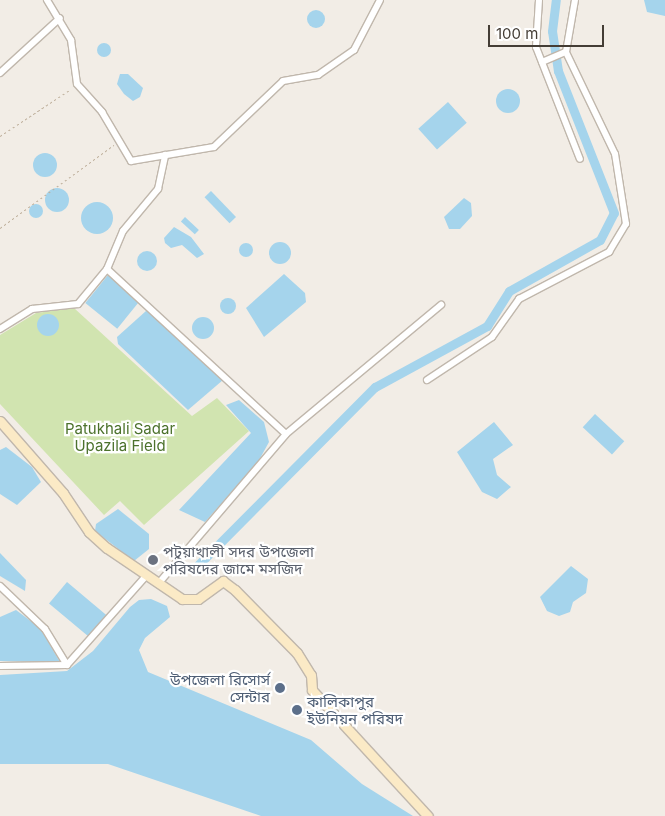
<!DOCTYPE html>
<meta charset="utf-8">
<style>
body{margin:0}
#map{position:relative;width:665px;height:816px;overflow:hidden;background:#f2ede6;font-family:Inter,"Noto Sans Bengali",sans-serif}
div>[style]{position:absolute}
.green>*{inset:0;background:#d1e4b0}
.water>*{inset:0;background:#a5d4ec;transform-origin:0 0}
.round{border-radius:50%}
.canal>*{height:9px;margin:-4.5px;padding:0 4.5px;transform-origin:4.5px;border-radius:4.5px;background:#a5d4ec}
.path>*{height:1px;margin-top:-0.5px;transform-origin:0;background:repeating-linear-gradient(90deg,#beaf9b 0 2.5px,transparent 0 5px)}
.roads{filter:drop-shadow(1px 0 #c0b7ac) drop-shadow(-1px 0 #c0b7ac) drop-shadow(0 1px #c0b7ac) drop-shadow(0 -1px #c0b7ac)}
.street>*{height:6px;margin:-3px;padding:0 3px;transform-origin:3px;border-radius:3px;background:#fff}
.secondary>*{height:9px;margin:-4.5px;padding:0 4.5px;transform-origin:4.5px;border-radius:4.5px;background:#fbeac6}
.dots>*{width:14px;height:14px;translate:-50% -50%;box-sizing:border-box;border:2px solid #fff;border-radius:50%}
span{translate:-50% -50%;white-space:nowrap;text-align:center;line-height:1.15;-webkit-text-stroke:4.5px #fff;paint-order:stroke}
.park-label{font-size:15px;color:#4c722c}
.worship-label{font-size:15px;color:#5b616d}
.left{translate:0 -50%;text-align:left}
.service-label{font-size:15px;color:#4e5e75}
.right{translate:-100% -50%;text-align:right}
.scale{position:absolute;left:488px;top:25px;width:116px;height:22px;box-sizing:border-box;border:2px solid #443d35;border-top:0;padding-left:6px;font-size:15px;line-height:18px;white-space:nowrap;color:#443d35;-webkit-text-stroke:4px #fff;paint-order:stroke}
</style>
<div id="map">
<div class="green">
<div style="clip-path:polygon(74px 308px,192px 416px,217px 398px,249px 431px,144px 525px,120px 501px,104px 515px,0 404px,0 335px,36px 313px)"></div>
</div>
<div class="water">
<div style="clip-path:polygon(665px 0,665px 16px,647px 12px,644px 0)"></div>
<div class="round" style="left:307px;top:10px;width:18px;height:18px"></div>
<div class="round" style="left:97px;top:43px;width:14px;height:14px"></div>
<div style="clip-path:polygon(120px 74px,128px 74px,143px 88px,140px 97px,133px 101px,124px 94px,117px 84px)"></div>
<div class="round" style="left:496px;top:89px;width:24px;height:24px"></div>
<div style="left:448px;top:102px;width:28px;height:40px;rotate:48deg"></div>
<div class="round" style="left:33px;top:153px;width:24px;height:24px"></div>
<div class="round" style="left:45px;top:188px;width:24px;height:24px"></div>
<div style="left:211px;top:191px;width:36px;height:9px;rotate:46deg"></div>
<div style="clip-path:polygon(464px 198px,471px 203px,472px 216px,460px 229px,449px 229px,444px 217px)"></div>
<div class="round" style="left:81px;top:202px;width:32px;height:32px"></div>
<div class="round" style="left:29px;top:204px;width:14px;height:14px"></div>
<div style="left:185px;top:217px;width:19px;height:6px;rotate:43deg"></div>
<div style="clip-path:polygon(174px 227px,191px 237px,204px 254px,197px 258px,182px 245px,171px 248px,165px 243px,164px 238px)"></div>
<div class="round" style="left:269px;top:242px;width:22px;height:22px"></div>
<div class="round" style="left:239px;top:243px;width:14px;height:14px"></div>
<div class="round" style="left:137px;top:251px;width:20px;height:20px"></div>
<div style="clip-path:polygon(284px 274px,305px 293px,306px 302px,264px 337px,246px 308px)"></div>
<div style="left:108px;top:275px;width:41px;height:36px;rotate:39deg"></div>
<div class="round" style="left:220px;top:298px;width:16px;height:16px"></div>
<div style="clip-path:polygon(146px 311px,153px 312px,223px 380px,188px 410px,118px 344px,117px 337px)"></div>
<div class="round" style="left:37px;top:314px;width:22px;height:22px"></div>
<div class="round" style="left:192px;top:317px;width:22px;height:22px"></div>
<div style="clip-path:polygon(239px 400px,264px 422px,269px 442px,258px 462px,205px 522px,179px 510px,251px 433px,226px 405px)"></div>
<div style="left:595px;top:414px;width:40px;height:18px;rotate:43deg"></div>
<div style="clip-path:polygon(494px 422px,513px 445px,493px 459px,497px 475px,511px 487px,497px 499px,482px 492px,457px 452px)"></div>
<div style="clip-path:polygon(6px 447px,32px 467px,41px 482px,17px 505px,0 494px,0 450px)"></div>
<div style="clip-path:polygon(118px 509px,149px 534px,149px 549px,134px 561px,95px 531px,96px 524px)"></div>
<div style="clip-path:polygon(0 553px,26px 580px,25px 591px,0 576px)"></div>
<div style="clip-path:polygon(571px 566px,588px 579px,586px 593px,573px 602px,570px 612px,559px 616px,547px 611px,540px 597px)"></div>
<div style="left:67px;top:582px;width:52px;height:28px;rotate:40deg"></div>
<div style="clip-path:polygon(151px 599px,167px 606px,170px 617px,145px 638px,139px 650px,148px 672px,311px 740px,362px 784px,413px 816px,261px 816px,108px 764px,0 764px,0 675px,67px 671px,93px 651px,130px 607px,139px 600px)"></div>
<div style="clip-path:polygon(16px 610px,40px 628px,60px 662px,0 661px,0 617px)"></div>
</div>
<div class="canal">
<div style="left:194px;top:569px;width:257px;rotate:-45.2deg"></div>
<div style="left:375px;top:387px;width:128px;rotate:-28.6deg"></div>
<div style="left:487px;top:326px;width:41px;rotate:-57.8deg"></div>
<div style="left:509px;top:291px;width:104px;rotate:-29.3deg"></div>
<div style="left:600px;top:240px;width:30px;rotate:-63deg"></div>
<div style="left:614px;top:213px;width:153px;rotate:-111.5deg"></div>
<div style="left:558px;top:71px;width:40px;rotate:-98.5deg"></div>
<div style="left:552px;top:31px;width:31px;rotate:-83deg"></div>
</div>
<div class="path">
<div style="left:0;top:136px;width:85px;rotate:-33.5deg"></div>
<div style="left:0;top:228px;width:141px;rotate:-36.1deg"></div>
</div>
<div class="roads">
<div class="street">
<div style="left:47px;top:0;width:47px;rotate:59deg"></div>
<div style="left:71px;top:40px;width:44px;rotate:82.2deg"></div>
<div style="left:77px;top:84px;width:38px;rotate:48deg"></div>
<div style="left:102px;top:112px;width:57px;rotate:59.4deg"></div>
<div style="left:131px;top:161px;width:84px;rotate:-9.6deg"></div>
<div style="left:214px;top:147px;width:95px;rotate:-43.7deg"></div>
<div style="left:283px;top:81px;width:36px;rotate:-10deg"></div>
<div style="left:318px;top:75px;width:44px;rotate:-34.8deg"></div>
<div style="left:354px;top:50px;width:56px;rotate:-62.5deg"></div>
<div style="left:539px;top:0;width:47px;rotate:93.7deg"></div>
<div style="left:536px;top:47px;width:120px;rotate:68.6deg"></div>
<div style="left:542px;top:62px;width:26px;rotate:-23deg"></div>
<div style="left:0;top:73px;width:81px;rotate:-42.5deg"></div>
<div style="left:107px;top:269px;width:243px;rotate:42.7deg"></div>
<div style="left:0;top:329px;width:38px;rotate:-32deg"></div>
<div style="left:32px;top:309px;width:46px;rotate:-6.2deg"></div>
<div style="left:78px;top:304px;width:45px;rotate:-50.4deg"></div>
<div style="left:107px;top:269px;width:41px;rotate:-67.2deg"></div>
<div style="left:123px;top:231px;width:55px;rotate:-50.2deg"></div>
<div style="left:158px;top:189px;width:35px;rotate:-78deg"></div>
<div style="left:427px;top:380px;width:78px;rotate:-33.5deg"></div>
<div style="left:492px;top:337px;width:47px;rotate:-54.6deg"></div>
<div style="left:519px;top:299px;width:102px;rotate:-27.6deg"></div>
<div style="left:609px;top:252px;width:33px;rotate:-59deg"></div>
<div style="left:626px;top:224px;width:71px;rotate:-98.9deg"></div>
<div style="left:615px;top:154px;width:113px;rotate:-115.7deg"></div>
<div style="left:566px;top:52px;width:53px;rotate:-80.2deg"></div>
<div style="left:158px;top:584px;width:197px;rotate:-49.5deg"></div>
<div style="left:286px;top:434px;width:202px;rotate:-39.8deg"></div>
<div style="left:0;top:586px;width:62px;rotate:43.7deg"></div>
<div style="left:45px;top:629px;width:42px;rotate:58.6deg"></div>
<div style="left:0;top:666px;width:67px;rotate:-0.9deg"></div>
<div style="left:67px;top:665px;width:119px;rotate:-48.4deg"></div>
</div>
<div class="secondary">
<div style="left:0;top:421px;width:96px;rotate:48.8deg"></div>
<div style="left:63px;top:493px;width:47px;rotate:56.3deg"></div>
<div style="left:89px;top:532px;width:24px;rotate:42deg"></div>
<div style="left:107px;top:548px;width:91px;rotate:34.2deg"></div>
<div style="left:182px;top:599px;width:16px"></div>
<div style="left:198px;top:599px;width:31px;rotate:-36deg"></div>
<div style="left:223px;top:581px;width:15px;rotate:37deg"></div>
<div style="left:235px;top:590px;width:88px;rotate:45.5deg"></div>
<div style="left:297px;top:653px;width:26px;rotate:58deg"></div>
<div style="left:311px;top:675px;width:15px;rotate:86deg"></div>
<div style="left:312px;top:690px;width:171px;rotate:47.4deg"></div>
</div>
</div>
<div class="dots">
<div style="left:153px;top:560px;background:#6b7280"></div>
<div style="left:280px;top:688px;background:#5c6f8a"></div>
<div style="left:297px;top:710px;background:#5c6f8a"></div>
</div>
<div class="park-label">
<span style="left:120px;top:437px">Patukhali Sadar<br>Upazila Field</span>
</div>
<div class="worship-label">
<span class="left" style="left:163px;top:560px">পটুয়াখালী সদর উপজেলা<br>পরিষদের জামে মসজিদ</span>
</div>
<div class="service-label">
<span class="right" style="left:270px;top:688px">উপজেলা রিসোর্স<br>সেন্টার</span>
<span class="left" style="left:307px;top:710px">কালিকাপুর<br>ইউনিয়ন পরিষদ</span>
</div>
<div class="scale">100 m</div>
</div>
